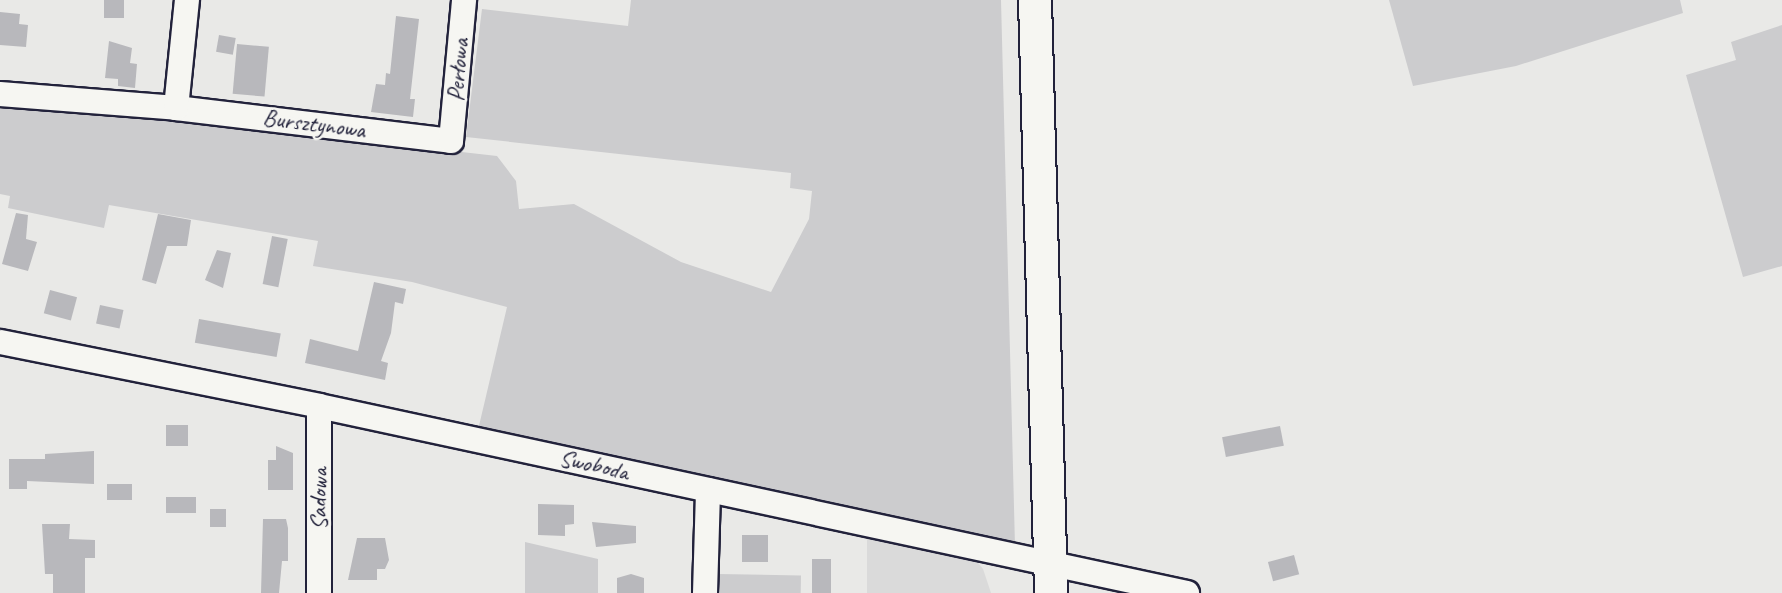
<!DOCTYPE html>
<meta charset="utf-8">
<style>
body{margin:0}
#map{position:relative;width:1782px;height:593px;overflow:hidden;background:#e9e9e7;font-family:Caveat,sans-serif}
div>[style]{position:absolute}
.built>*{inset:0;background:#dadada}
.green>*{inset:0;background:#ccccce;transform-origin:0 0}
.building>*{inset:0;background:#b8b8bc;transform-origin:0 0}
.roads{filter:drop-shadow(2px 0 #22223b) drop-shadow(-2px 0 #22223b) drop-shadow(0 2px #22223b) drop-shadow(0 -2px #22223b)}
.minor>*{height:24px;margin:-12px;padding:0 12px;transform-origin:12px;border-radius:12px;background:#f6f6f2}
.major>*{height:32px;margin:-16px;padding:0 16px;transform-origin:16px;border-radius:16px;background:#f6f6f2}
span{translate:-50% -50%;white-space:nowrap;text-align:center;line-height:1.15;-webkit-text-stroke:5px #f6f6f2;paint-order:stroke}
.street-label{font-size:24px;color:#22223b}
</style>
<div id="map">
<div class="built">
<div style="clip-path:polygon(867px 531px,971px 554px,983px 569px,991px 593px,867px 593px)"></div>
</div>
<div class="green">
<div style="clip-path:polygon(631px 0,1001px 0,1015px 546px,478px 430px,507px 307px,412px 282px,313px 266px,318px 241px,109px 205px,104px 228px,8px 208px,10px 196px,0 194px,0 100px,497px 156px,516px 181px,519px 209px,574px 204px,681px 262px,771px 292px,809px 219px,812px 191px,790px 188px,791px 173px,466px 137px,482px 9px,628px 26px)"></div>
<div style="clip-path:polygon(1389px 0,1680px 0,1683px 13px,1516px 66px,1413px 86px)"></div>
<div style="clip-path:polygon(1782px 25px,1782px 266px,1743px 277px,1686px 75px,1736px 60px,1731px 42px)"></div>
<div style="clip-path:polygon(525px 542px,598px 559px,598px 593px,525px 593px)"></div>
<div style="left:718px;top:574px;width:83px;height:19px;rotate:1deg"></div>
</div>
<div class="building">
<div style="left:104px;top:0;width:20px;height:18px"></div>
<div style="clip-path:polygon(0 12px,20px 14px,19px 24px,28px 25px,26px 47px,0 45px)"></div>
<div style="clip-path:polygon(396px 16px,419px 19px,410px 99px,415px 99px,413px 117px,371px 112px,376px 84px,385px 85px,386px 73px,390px 74px)"></div>
<div style="left:219px;top:35px;width:17px;height:17px;rotate:10deg"></div>
<div style="clip-path:polygon(109px 41px,132px 48px,130px 63px,137px 64px,135px 88px,118px 86px,118px 79px,105px 78px)"></div>
<div style="left:237px;top:44px;width:32px;height:50px;rotate:5deg"></div>
<div style="clip-path:polygon(16px 213px,28px 215px,26px 239px,37px 242px,28px 271px,2px 264px)"></div>
<div style="clip-path:polygon(158px 214px,191px 220px,187px 246px,167px 246px,156px 284px,142px 280px)"></div>
<div style="left:272px;top:236px;width:16px;height:49px;rotate:11deg"></div>
<div style="clip-path:polygon(217px 250px,231px 253px,223px 288px,205px 280px)"></div>
<div style="clip-path:polygon(374px 282px,406px 289px,403px 304px,395px 302px,391px 333px,381px 361px,388px 363px,385px 380px,305px 363px,310px 339px,358px 351px)"></div>
<div style="left:50px;top:290px;width:28px;height:24px;rotate:15deg"></div>
<div style="left:100px;top:305px;width:24px;height:19px;rotate:12deg"></div>
<div style="left:199px;top:319px;width:83px;height:24px;rotate:10deg"></div>
<div style="left:166px;top:425px;width:22px;height:21px"></div>
<div style="left:1280px;top:426px;width:20px;height:59px;rotate:79deg"></div>
<div style="clip-path:polygon(276px 446px,293px 453px,293px 490px,268px 490px,268px 460px,276px 460px)"></div>
<div style="clip-path:polygon(94px 451px,94px 484px,27px 481px,27px 489px,9px 489px,9px 459px,45px 459px,45px 454px)"></div>
<div style="left:107px;top:484px;width:25px;height:16px"></div>
<div style="left:196px;top:497px;width:16px;height:30px;rotate:90deg"></div>
<div style="clip-path:polygon(538px 504px,574px 505px,574px 524px,565px 525px,565px 536px,538px 535px)"></div>
<div style="left:210px;top:509px;width:16px;height:18px"></div>
<div style="clip-path:polygon(263px 519px,286px 519px,288px 528px,288px 561px,282px 561px,279px 593px,261px 593px)"></div>
<div style="clip-path:polygon(592px 522px,636px 526px,636px 543px,596px 547px)"></div>
<div style="clip-path:polygon(42px 524px,70px 524px,69px 539px,95px 540px,95px 558px,85px 558px,85px 593px,53px 593px,53px 574px,45px 574px)"></div>
<div style="left:742px;top:535px;width:26px;height:27px"></div>
<div style="clip-path:polygon(357px 538px,385px 538px,389px 560px,385px 569px,377px 569px,377px 580px,348px 580px)"></div>
<div style="left:1294px;top:555px;width:20px;height:27px;rotate:75deg"></div>
<div style="left:812px;top:559px;width:19px;height:34px"></div>
<div style="clip-path:polygon(631px 574px,644px 578px,644px 593px,617px 593px,617px 578px)"></div>
</div>
<div class="roads">
<div class="minor">
<div style="left:0;top:94px;width:177px;rotate:4.5deg"></div>
<div style="left:176px;top:108px;width:277px;rotate:6.8deg"></div>
<div style="left:451px;top:141px;width:142px;rotate:-84.7deg"></div>
<div style="left:176px;top:108px;width:109px;rotate:-84.2deg"></div>
<div style="left:0;top:342px;width:325px;rotate:11.3deg"></div>
<div style="left:319px;top:406px;width:888px;rotate:12.16deg"></div>
<div style="left:319px;top:406px;width:187px;rotate:90deg"></div>
<div style="left:705px;top:593px;width:103px;rotate:-88.3deg"></div>
</div>
<div class="major">
<div style="left:1035px;top:0;width:593px;rotate:88.45deg"></div>
</div>
</div>
<div class="street-label">
<span style="left:458px;top:70px;rotate:-85deg">Perłowa</span>
<span style="left:314px;top:124px;rotate:7deg">Bursztynowa</span>
<span style="left:594px;top:465px;rotate:12deg">Swoboda</span>
<span style="left:319px;top:499px;rotate:-90deg">Sadowa</span>
</div>
</div>
